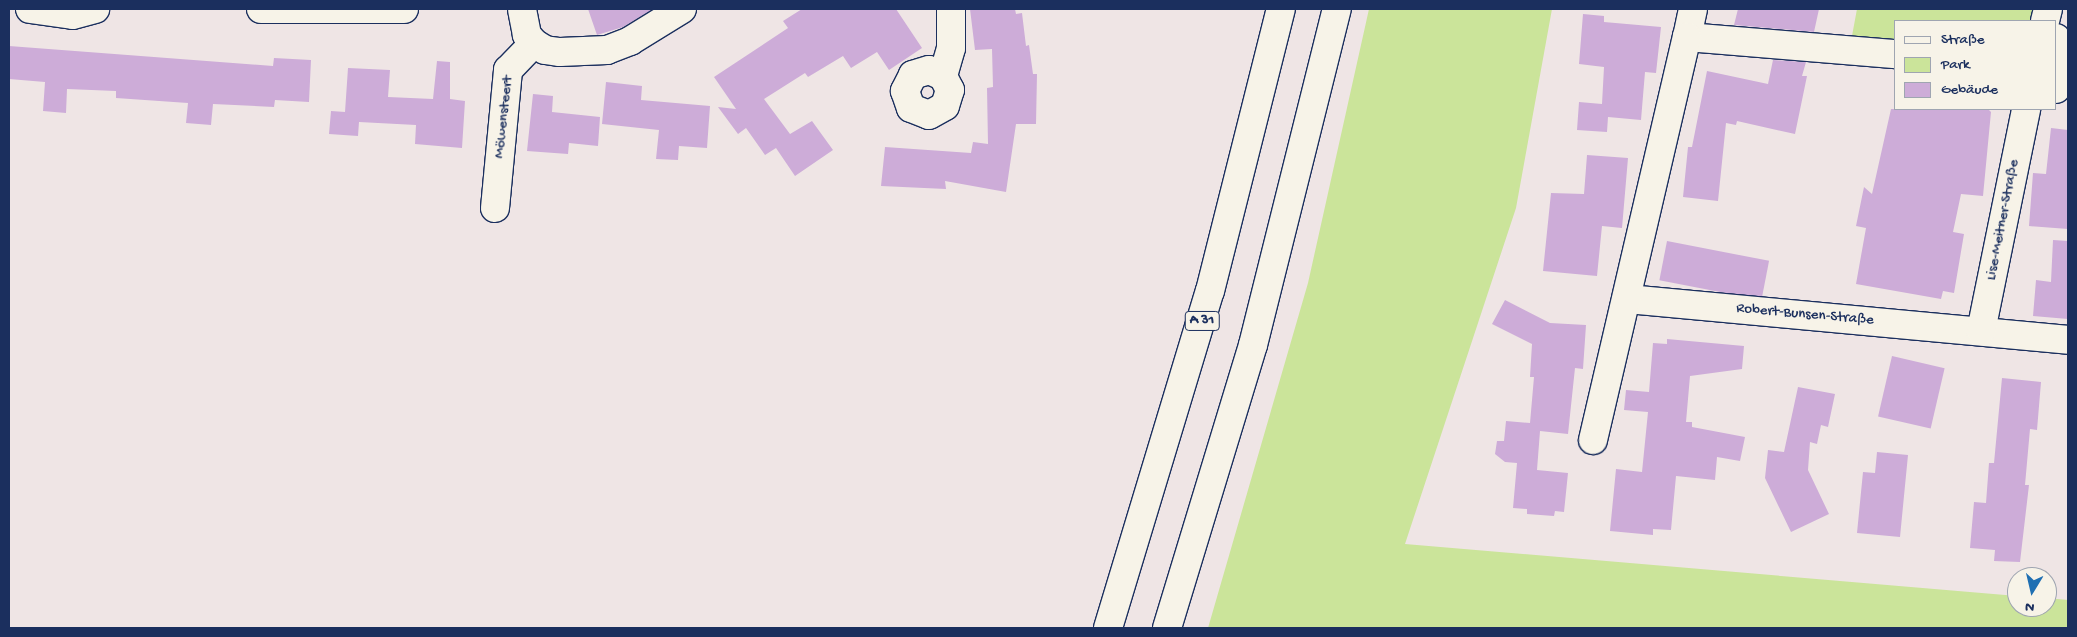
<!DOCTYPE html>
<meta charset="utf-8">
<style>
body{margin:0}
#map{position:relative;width:2077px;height:637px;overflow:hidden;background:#efe5e5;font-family:"Gochi Hand",sans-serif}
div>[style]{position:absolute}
.green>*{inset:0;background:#cbe49a}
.building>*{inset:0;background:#cdacd8;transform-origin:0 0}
.roads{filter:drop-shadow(1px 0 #1b2f5e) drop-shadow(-1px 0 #1b2f5e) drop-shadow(0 1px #1b2f5e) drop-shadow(0 -1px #1b2f5e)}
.minor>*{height:28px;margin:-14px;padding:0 14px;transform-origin:14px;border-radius:14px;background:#f7f3e8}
.motorway>*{height:28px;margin:-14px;padding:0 14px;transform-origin:14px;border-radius:14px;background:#f7f3e8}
span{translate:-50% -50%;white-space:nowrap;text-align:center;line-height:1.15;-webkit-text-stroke:4px #f7f3e8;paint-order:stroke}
.shield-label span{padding:1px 4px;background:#f7f3e8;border:1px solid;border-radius:4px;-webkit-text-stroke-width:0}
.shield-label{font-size:14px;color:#1b2f5e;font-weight:700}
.street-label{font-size:15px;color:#1b2f5e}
.frame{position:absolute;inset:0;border:10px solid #1b2f5e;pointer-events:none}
.legend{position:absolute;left:1894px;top:20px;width:162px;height:90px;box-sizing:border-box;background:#f7f3e8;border:1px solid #9fa5b1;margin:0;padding:6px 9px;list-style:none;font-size:15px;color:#1b2f5e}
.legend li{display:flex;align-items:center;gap:10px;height:25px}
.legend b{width:25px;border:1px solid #9fa5b1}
.north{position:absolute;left:2007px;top:567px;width:50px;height:50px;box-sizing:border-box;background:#f7f3e8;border:1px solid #9fa5b1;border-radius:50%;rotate:189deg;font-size:14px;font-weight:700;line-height:20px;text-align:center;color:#1b2f5e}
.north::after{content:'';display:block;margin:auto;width:18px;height:22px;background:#1f6fb2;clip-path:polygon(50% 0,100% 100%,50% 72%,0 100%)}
</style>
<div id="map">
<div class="green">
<div style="clip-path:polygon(1369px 9px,1552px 9px,1516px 208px,1405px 544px,2017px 596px,2017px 607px,2047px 607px,2047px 598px,2068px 600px,2068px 628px,1208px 628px,1308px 283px)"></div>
<div style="clip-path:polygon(1857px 9px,2048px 9px,2045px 21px,1896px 21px,1896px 54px,1849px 52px)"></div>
</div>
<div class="building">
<div style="clip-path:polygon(588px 9px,653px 9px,623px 27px,597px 35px)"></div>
<div style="clip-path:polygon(802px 9px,896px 9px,922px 48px,889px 70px,877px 52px,851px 68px,843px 56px,808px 77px,805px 73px,764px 99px,790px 134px,812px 121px,833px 150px,795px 176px,776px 148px,765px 155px,746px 128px,738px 134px,718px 107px,736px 109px,714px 77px,788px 28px,783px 21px)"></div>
<div style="clip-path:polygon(970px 9px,1015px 9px,1016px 14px,1022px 13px,1026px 46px,1029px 45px,1033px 74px,1037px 74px,1036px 124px,1016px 124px,1006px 192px,945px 181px,946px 189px,881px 186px,885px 147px,971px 153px,973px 142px,988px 144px,987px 88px,993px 87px,992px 49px,975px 50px)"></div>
<div style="clip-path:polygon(1738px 9px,1819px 9px,1814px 32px,1734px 25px)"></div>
<div style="clip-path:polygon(1583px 14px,1604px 16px,1604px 22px,1661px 27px,1656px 73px,1645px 72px,1641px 120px,1608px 117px,1607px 132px,1577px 130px,1579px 102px,1602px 104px,1604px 67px,1579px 64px)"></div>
<div style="clip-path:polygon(9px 46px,273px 66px,274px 58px,311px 60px,309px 102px,275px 100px,274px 107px,213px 104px,211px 125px,186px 123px,188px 103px,116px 98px,116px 91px,67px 89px,66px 113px,43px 111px,45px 82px,9px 79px)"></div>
<div style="clip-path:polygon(1773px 60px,1806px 62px,1802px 76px,1807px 76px,1795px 134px,1737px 121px,1736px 125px,1726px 123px,1718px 201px,1683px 197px,1688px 147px,1692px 147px,1707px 71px,1768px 84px)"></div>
<div style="clip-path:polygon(437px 61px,450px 62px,450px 99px,465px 101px,462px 148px,415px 144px,416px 125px,359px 122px,358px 136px,329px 134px,331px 111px,345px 112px,348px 68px,390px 70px,388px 97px,433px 99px)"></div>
<div style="clip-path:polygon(606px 82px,642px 86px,641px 100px,710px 106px,707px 148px,679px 146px,678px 160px,656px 159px,659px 130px,602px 124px)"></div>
<div style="clip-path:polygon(533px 94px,553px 96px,552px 112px,600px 117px,598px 146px,569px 143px,568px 154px,527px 151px)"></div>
<div style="clip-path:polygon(1891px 109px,1988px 109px,1991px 112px,1983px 196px,1961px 194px,1953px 232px,1964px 234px,1954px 293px,1943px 291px,1941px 299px,1856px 284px,1866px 228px,1856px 226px,1864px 187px,1872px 194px)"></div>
<div style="clip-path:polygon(2051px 128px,2068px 130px,2068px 229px,2029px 226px,2033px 173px,2046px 174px)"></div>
<div style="clip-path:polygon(1587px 155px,1628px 158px,1622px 228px,1602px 226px,1597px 276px,1543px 271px,1551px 193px,1584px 194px)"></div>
<div style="clip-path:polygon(2053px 240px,2068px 241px,2068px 319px,2033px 316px,2036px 280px,2051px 282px)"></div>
<div style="left:1667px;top:241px;width:104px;height:40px;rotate:11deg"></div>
<div style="clip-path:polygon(1505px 300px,1550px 323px,1586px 325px,1583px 369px,1575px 368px,1568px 434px,1540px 431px,1537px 470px,1568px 473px,1564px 512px,1555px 511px,1554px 516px,1527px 514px,1527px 509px,1513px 508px,1517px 463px,1505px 462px,1495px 454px,1497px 441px,1504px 441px,1506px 421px,1530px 423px,1534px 377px,1530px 377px,1532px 344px,1492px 324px)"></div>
<div style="clip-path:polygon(1667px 339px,1744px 346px,1742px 369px,1690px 376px,1686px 422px,1692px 422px,1692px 427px,1745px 437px,1740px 461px,1717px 457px,1715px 480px,1676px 476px,1671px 530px,1653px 529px,1653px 535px,1610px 531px,1616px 469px,1642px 472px,1648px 412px,1624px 410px,1626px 390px,1649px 392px,1653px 343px,1667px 344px)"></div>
<div style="left:1892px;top:356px;width:54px;height:62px;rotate:13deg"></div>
<div style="clip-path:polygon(2002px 378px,2041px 382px,2037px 430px,2030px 429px,2025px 485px,2029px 485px,2020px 562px,1994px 561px,1995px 550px,1970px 548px,1974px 502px,1986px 503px,1989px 463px,1994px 463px)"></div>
<div style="clip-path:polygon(1798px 387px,1835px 394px,1828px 427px,1821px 425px,1817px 444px,1810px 442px,1808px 470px,1829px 514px,1791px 532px,1765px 478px,1768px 450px,1784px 452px)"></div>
<div style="clip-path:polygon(1877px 452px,1908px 455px,1900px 537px,1857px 533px,1863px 472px,1875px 473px)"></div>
</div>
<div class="roads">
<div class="minor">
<div style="left:30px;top:9px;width:43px;rotate:7.9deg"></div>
<div style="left:73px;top:15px;width:23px;rotate:-15deg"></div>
<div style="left:261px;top:9px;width:143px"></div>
<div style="left:1693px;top:9px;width:29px;rotate:102deg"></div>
<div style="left:1687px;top:37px;width:210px;rotate:4.7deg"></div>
<div style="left:2045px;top:21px;width:12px;rotate:-76deg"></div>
<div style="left:2056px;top:38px;width:19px;rotate:55deg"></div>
<div style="left:2067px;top:54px;width:11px;rotate:85deg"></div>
<div style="left:2068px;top:65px;width:27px;rotate:117deg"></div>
<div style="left:534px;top:43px;width:13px;rotate:32deg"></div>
<div style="left:545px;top:50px;width:15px;rotate:8deg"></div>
<div style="left:560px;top:52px;width:47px;rotate:-2.4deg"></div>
<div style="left:607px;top:50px;width:25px;rotate:-21deg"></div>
<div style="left:630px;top:41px;width:61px;rotate:-31.6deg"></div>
<div style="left:943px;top:76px;width:15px;rotate:-157deg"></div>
<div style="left:929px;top:70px;width:17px;rotate:163deg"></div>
<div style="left:913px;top:75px;width:18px;rotate:117deg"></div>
<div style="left:905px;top:91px;width:18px;rotate:71deg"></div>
<div style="left:911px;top:108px;width:19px;rotate:21deg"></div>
<div style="left:929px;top:115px;width:18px;rotate:-29deg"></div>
<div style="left:945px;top:106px;width:17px;rotate:-73deg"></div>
<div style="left:950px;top:90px;width:16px;rotate:-117deg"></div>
<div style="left:943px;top:76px;width:29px;rotate:-74deg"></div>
<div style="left:951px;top:48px;width:39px;rotate:-90deg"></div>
<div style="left:495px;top:208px;width:139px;rotate:-84.6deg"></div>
<div style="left:508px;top:70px;width:37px;rotate:-46deg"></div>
<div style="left:534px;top:43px;width:11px;rotate:-131deg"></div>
<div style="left:527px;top:35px;width:26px;rotate:-101deg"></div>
<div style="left:1628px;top:299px;width:442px;rotate:5.3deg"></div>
<div style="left:1981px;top:331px;width:227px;rotate:-78.5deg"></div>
<div style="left:1593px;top:440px;width:414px;rotate:-76.9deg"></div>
</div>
<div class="motorway">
<div style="left:1108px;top:628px;width:352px;rotate:-73.2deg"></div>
<div style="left:1210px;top:291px;width:291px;rotate:-75.9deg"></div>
<div style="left:1167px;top:628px;width:296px;rotate:-73.1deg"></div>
<div style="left:1253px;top:345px;width:346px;rotate:-76deg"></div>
</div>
</div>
<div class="shield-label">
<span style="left:1202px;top:321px">A 31</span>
</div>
<div class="street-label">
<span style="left:504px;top:117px;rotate:-84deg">Möwensteert</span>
<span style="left:2003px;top:220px;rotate:-79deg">Lise-Meitner-Straße</span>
<span style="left:1805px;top:315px;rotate:5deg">Robert-Bunsen-Straße</span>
</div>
<div class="frame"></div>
<ul class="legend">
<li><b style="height:6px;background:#f7f3e8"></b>Straße</li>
<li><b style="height:14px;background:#cbe49a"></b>Park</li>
<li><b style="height:14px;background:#cdacd8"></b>Gebäude</li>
</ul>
<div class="north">N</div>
</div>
